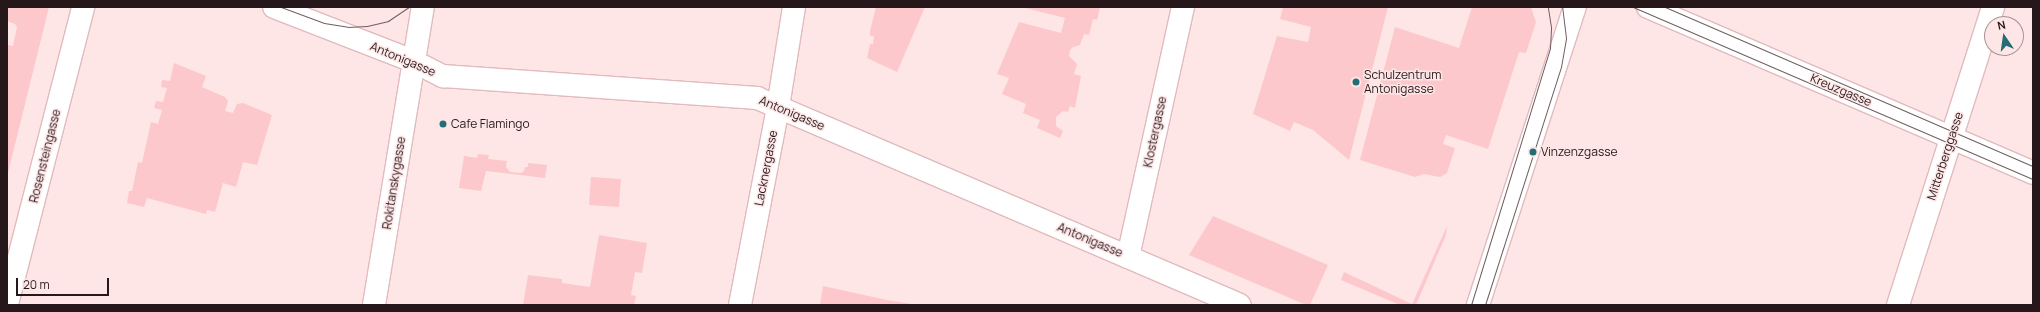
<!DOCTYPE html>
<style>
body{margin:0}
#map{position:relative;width:2040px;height:312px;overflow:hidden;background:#fee6e7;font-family:Manrope,sans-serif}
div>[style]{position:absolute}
.green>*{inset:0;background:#fcc8cc;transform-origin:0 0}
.roads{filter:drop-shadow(1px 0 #e1babd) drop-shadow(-1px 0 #e1babd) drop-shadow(0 1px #e1babd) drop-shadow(0 -1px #e1babd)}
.minor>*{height:22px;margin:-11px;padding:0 11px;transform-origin:11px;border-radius:11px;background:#fff}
.tram>*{height:1px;margin:-0.5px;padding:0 0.5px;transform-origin:0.5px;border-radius:0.5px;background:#705e60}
.dots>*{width:11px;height:11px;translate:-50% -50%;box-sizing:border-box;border:2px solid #fee6e7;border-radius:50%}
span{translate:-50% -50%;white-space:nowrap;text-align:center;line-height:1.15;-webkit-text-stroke:3px #fee6e7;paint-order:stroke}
.street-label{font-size:12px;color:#26181a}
.poi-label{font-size:12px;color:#26181a}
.left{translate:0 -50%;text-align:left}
.frame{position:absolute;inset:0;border:8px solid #26181a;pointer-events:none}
.north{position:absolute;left:1984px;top:16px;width:40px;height:40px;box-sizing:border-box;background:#fee6e7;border:1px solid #a89495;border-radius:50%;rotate:347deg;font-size:11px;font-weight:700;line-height:16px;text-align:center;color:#26181a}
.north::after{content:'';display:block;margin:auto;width:14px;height:18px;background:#236e75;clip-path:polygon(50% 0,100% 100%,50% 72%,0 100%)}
.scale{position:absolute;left:16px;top:278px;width:93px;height:18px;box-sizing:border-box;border:2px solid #26181a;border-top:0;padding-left:5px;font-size:12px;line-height:14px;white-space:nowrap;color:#26181a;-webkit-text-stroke:3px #fee6e7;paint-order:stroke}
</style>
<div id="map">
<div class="green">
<div style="clip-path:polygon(7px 7px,49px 7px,7px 177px,7px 45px,13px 46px,17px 27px,15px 24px,7px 21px)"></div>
<div style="clip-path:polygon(876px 7px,925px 7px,897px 72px,867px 58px,870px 44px,873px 44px,874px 36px,870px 36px,870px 31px)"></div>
<div style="clip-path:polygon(1021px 7px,1100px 7px,1097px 20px,1093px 19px,1089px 35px,1084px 34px,1080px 45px,1073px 47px,1070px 50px,1069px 56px,1077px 64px,1074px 74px,1081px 76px,1075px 108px,1070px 106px,1068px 112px,1063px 111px,1056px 117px,1056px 126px,1063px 131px,1060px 138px,1037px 128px,1040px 120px,1023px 113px,1026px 104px,1002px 94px,1009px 78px,997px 74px,1019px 22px,1061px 33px,1065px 18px)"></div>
<div style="clip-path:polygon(1283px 7px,1388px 7px,1349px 160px,1313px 130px,1294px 122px,1290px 131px,1253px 114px,1277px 36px,1308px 42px,1311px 27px,1280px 19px)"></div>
<div style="clip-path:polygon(1472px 7px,1531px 7px,1536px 22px,1526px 53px,1519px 52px,1488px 149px,1446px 135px,1443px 144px,1455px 148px,1447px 173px,1440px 177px,1424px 174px,1415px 177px,1360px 160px,1395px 27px,1459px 48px)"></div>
<div style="clip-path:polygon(174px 63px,206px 76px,202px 87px,225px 97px,228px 101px,225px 111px,233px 113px,237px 104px,243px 103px,272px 115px,257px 165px,243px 162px,236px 187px,223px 183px,215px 212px,207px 210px,206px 214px,147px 198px,144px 207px,127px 203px,129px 191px,132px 191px,138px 162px,142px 163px,151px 122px,158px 124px,162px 110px,154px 108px,156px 101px,163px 102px,167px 88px,161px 87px,162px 80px,170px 81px)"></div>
<div style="clip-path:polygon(478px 154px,489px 155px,488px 159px,507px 161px,506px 167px,510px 172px,521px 173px,524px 171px,525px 167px,528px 167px,528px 163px,547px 165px,545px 178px,486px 171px,481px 191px,459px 188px,464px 156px,477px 158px)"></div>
<div style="left:591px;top:177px;width:30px;height:28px;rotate:4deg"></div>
<div style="clip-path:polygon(1213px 216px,1328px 265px,1310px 305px,1306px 305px,1189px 255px)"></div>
<div style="clip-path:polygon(1447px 226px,1446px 235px,1416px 305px,1400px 305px,1341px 280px,1344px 272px,1412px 304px)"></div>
<div style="clip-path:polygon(599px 235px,647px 243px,642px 273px,635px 272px,631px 295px,636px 296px,634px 305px,523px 305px,528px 275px,562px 279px,562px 283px,590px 287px)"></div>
<div style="clip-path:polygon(823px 286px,887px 300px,918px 305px,820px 305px)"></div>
</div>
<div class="roads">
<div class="minor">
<div style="left:274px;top:7px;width:149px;rotate:21.2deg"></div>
<div style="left:413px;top:61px;width:34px;rotate:27deg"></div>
<div style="left:443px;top:76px;width:315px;rotate:4deg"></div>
<div style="left:757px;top:98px;width:525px;rotate:23.2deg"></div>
<div style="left:1648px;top:7px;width:419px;rotate:23.3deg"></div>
<div style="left:1128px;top:257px;width:256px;rotate:-77.6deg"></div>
<div style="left:7px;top:304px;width:307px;rotate:-75.6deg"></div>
<div style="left:374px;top:305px;width:302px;rotate:-80.7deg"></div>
<div style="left:740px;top:305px;width:202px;rotate:-79.1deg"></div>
<div style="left:778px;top:107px;width:101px;rotate:-80.9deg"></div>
<div style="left:1478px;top:305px;width:313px;rotate:-72deg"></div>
<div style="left:1898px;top:305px;width:313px;rotate:-72.3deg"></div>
</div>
</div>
<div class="tram">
<div style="left:281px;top:7px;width:46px;rotate:20.4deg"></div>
<div style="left:324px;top:23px;width:24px;rotate:9deg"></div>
<div style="left:348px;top:27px;width:19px;rotate:-3deg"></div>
<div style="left:367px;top:26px;width:22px;rotate:-13deg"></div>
<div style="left:388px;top:21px;width:25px;rotate:-34deg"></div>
<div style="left:1633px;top:7px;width:435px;rotate:23.3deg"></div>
<div style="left:1665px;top:7px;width:401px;rotate:23.4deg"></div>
<div style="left:1471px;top:305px;width:269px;rotate:-72.9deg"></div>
<div style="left:1550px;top:48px;width:21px;rotate:-87deg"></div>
<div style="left:1551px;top:27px;width:20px;rotate:-99deg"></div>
<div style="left:1485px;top:305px;width:250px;rotate:-72.3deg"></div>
<div style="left:1561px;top:67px;width:29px;rotate:-80deg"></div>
<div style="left:1566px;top:38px;width:31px;rotate:-97deg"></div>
</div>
<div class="dots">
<div style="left:1356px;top:82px;background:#236e75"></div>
<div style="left:443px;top:124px;background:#236e75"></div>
<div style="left:1533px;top:152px;background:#236e75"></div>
</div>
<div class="street-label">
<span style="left:403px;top:59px;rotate:23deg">Antonigasse</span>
<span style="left:1841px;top:90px;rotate:23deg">Kreuzgasse</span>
<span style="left:792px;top:113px;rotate:23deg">Antonigasse</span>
<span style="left:1155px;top:132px;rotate:-78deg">Klostergasse</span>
<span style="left:45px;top:156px;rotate:-76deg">Rosensteingasse</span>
<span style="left:1945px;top:156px;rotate:-72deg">Mitterberggasse</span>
<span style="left:766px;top:168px;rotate:-79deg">Lacknergasse</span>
<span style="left:394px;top:183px;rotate:-81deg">Rokitanskygasse</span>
<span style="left:1090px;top:240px;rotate:23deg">Antonigasse</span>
</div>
<div class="poi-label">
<span class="left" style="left:1364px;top:82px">Schulzentrum<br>Antonigasse</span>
<span class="left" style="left:451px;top:124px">Cafe Flamingo</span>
<span class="left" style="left:1541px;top:152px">Vinzenzgasse</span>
</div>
<div class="frame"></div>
<div class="north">N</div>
<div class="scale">20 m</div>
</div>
